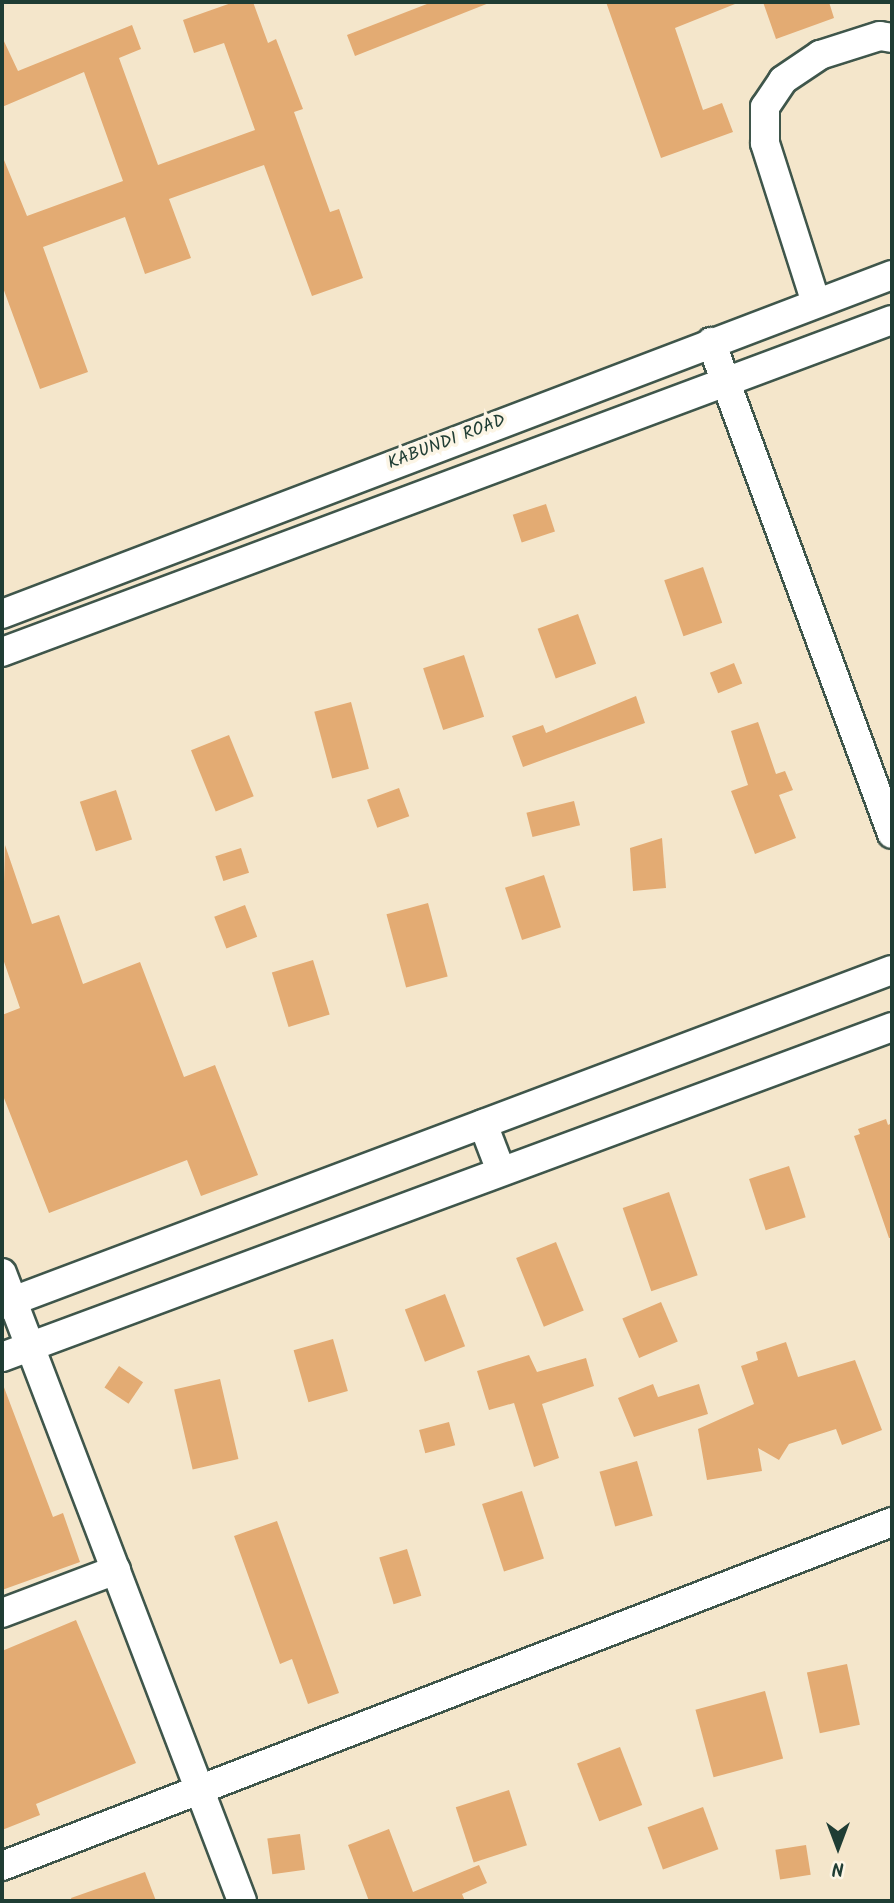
<!DOCTYPE html>
<style>
body{margin:0}
#map{position:relative;width:894px;height:1903px;overflow:hidden;background:#f4e6cb;font-family:Kalam,sans-serif}
div>[style]{position:absolute}
.building>*{inset:0;background:#e3ab73;transform-origin:0 0}
.roads{filter:drop-shadow(2px 0 #3f564b) drop-shadow(-2px 0 #3f564b) drop-shadow(0 2px #3f564b) drop-shadow(0 -2px #3f564b)}
.minor>*{height:28px;margin:-14px;padding:0 14px;transform-origin:14px;border-radius:14px;background:#fff}
span{translate:-50% -50%;white-space:nowrap;text-align:center;line-height:1.15;-webkit-text-stroke:7px #fcf5e5;paint-order:stroke}
.street-label{font-size:18px;color:#1f3d34}
.frame{position:absolute;inset:0;border:4px solid #1f3d34;pointer-events:none}
.north{position:absolute;left:803px;top:1812px;width:70px;height:70px;-webkit-text-stroke:5px #fcf5e5;paint-order:stroke;rotate:180deg;font-size:19px;font-weight:700;line-height:28px;text-align:center;color:#1f3d34}
.north::after{content:'';display:block;margin:auto;width:24px;height:32px;background:#1f3d34;clip-path:polygon(50% 0,100% 100%,50% 72%,0 100%)}
</style>
<div id="map">
<div class="building">
<div style="clip-path:polygon(234px 2px,253px 2px,268px 43px,276px 39px,303px 109px,294px 112px,330px 212px,339px 209px,363px 278px,312px 296px,264px 165px,169px 199px,191px 258px,145px 274px,125px 217px,43px 247px,88px 372px,40px 389px,2px 285px,2px 155px,27px 216px,123px 181px,84px 72px,2px 107px,2px 37px,18px 71px,132px 25px,141px 49px,119px 58px,158px 165px,255px 130px,224px 43px,194px 53px,183px 20px)"></div>
<div style="clip-path:polygon(432px 2px,489px 3px,355px 56px,347px 35px)"></div>
<div style="clip-path:polygon(606px 2px,740px 2px,675px 28px,703px 110px,722px 103px,733px 132px,661px 158px)"></div>
<div style="clip-path:polygon(763px 2px,829px 2px,834px 18px,776px 39px)"></div>
<div style="left:546px;top:504px;width:29px;height:35px;rotate:72deg"></div>
<div style="left:703px;top:567px;width:59px;height:41px;rotate:71deg"></div>
<div style="left:578px;top:614px;width:53px;height:43px;rotate:70deg"></div>
<div style="left:464px;top:655px;width:65px;height:43px;rotate:72deg"></div>
<div style="left:734px;top:663px;width:22px;height:26px;rotate:68deg"></div>
<div style="clip-path:polygon(636px 696px,645px 723px,523px 767px,512px 736px,543px 725px,546px 733px)"></div>
<div style="left:351px;top:702px;width:69px;height:38px;rotate:75deg"></div>
<div style="clip-path:polygon(758px 722px,776px 774px,785px 771px,793px 790px,779px 795px,796px 838px,755px 854px,731px 791px,748px 785px,731px 731px)"></div>
<div style="left:229px;top:735px;width:66px;height:41px;rotate:68deg"></div>
<div style="left:399px;top:788px;width:30px;height:34px;rotate:70deg"></div>
<div style="left:116px;top:790px;width:52px;height:38px;rotate:72deg"></div>
<div style="left:574px;top:801px;width:25px;height:49px;rotate:76deg"></div>
<div style="clip-path:polygon(662px 838px,666px 888px,633px 891px,630px 848px)"></div>
<div style="clip-path:polygon(5px 845px,32px 924px,59px 915px,83px 984px,140px 962px,184px 1077px,215px 1065px,258px 1175px,201px 1196px,187px 1160px,49px 1213px,2px 1093px,2px 1015px,20px 1008px,2px 956px)"></div>
<div style="left:241px;top:848px;width:26px;height:27px;rotate:72deg"></div>
<div style="left:544px;top:875px;width:55px;height:41px;rotate:72deg"></div>
<div style="left:428px;top:903px;width:76px;height:43px;rotate:75deg"></div>
<div style="left:245px;top:905px;width:34px;height:33px;rotate:69deg"></div>
<div style="left:313px;top:960px;width:57px;height:43px;rotate:73deg"></div>
<div style="clip-path:polygon(886px 1119px,888px 1125px,892px 1123px,892px 1238px,889px 1238px,854px 1136px,860px 1134px,858px 1129px)"></div>
<div style="left:789px;top:1166px;width:54px;height:42px;rotate:72deg"></div>
<div style="left:669px;top:1192px;width:88px;height:49px;rotate:71deg"></div>
<div style="left:556px;top:1242px;width:74px;height:43px;rotate:68deg"></div>
<div style="left:445px;top:1294px;width:56px;height:43px;rotate:69deg"></div>
<div style="left:661px;top:1302px;width:43px;height:42px;rotate:67deg"></div>
<div style="left:333px;top:1339px;width:54px;height:41px;rotate:74deg"></div>
<div style="clip-path:polygon(786px 1342px,798px 1377px,855px 1360px,882px 1430px,842px 1445px,836px 1429px,789px 1444px,779px 1460px,758px 1448px,762px 1471px,707px 1480px,698px 1429px,754px 1404px,741px 1366px,758px 1360px,756px 1352px)"></div>
<div style="clip-path:polygon(529px 1355px,537px 1372px,586px 1358px,594px 1386px,542px 1404px,559px 1458px,534px 1467px,514px 1403px,489px 1410px,477px 1371px)"></div>
<div style="left:119px;top:1366px;width:29px;height:26px;rotate:34deg"></div>
<div style="left:220px;top:1379px;width:82px;height:47px;rotate:77deg"></div>
<div style="clip-path:polygon(2px 1382px,53px 1517px,63px 1513px,80px 1562px,2px 1590px)"></div>
<div style="clip-path:polygon(653px 1384px,658px 1397px,699px 1384px,708px 1414px,634px 1437px,618px 1398px)"></div>
<div style="left:449px;top:1422px;width:24px;height:31px;rotate:75deg"></div>
<div style="left:637px;top:1461px;width:57px;height:39px;rotate:74deg"></div>
<div style="left:522px;top:1491px;width:71px;height:42px;rotate:72deg"></div>
<div style="clip-path:polygon(277px 1521px,339px 1693px,308px 1704px,292px 1659px,280px 1664px,234px 1536px)"></div>
<div style="left:407px;top:1549px;width:49px;height:29px;rotate:73deg"></div>
<div style="clip-path:polygon(76px 1620px,136px 1763px,36px 1804px,40px 1815px,2px 1830px,2px 1651px)"></div>
<div style="left:847px;top:1664px;width:62px;height:41px;rotate:78deg"></div>
<div style="left:765px;top:1691px;width:70px;height:72px;rotate:75deg"></div>
<div style="left:620px;top:1747px;width:62px;height:46px;rotate:69deg"></div>
<div style="left:509px;top:1790px;width:58px;height:56px;rotate:72deg"></div>
<div style="left:703px;top:1807px;width:45px;height:59px;rotate:70deg"></div>
<div style="clip-path:polygon(389px 1829px,413px 1892px,479px 1865px,487px 1883px,462px 1894px,465px 1901px,369px 1901px,348px 1845px)"></div>
<div style="left:300px;top:1834px;width:36px;height:33px;rotate:82deg"></div>
<div style="left:806px;top:1845px;width:30px;height:31px;rotate:81deg"></div>
<div style="clip-path:polygon(145px 1872px,156px 1901px,72px 1901px,71px 1898px)"></div>
</div>
<div class="roads">
<div class="minor">
<div style="left:816px;top:303px;width:168px;rotate:-107.7deg"></div>
<div style="left:765px;top:143px;width:36px;rotate:-90deg"></div>
<div style="left:765px;top:107px;width:32px;rotate:-56deg"></div>
<div style="left:783px;top:80px;width:45px;rotate:-34deg"></div>
<div style="left:820px;top:55px;width:63px;rotate:-17.6deg"></div>
<div style="left:880px;top:36px;width:12px;rotate:9deg"></div>
<div style="left:711px;top:342px;width:524px;rotate:69.8deg"></div>
<div style="left:2px;top:614px;width:952px;rotate:-20.85deg"></div>
<div style="left:2px;top:652px;width:950px;rotate:-20.46deg"></div>
<div style="left:483px;top:1124px;width:50px;rotate:69deg"></div>
<div style="left:2px;top:1273px;width:672px;rotate:69.08deg"></div>
<div style="left:2px;top:1305px;width:951px;rotate:-20.63deg"></div>
<div style="left:2px;top:1357px;width:949px;rotate:-20.34deg"></div>
<div style="left:2px;top:1613px;width:122px;rotate:-20.7deg"></div>
<div style="left:2px;top:1866px;width:954px;rotate:-21.13deg"></div>
</div>
</div>
<div class="street-label">
<span style="left:447px;top:443px;rotate:-21deg">KABUNDI ROAD</span>
</div>
<div class="frame"></div>
<div class="north">N</div>
</div>
